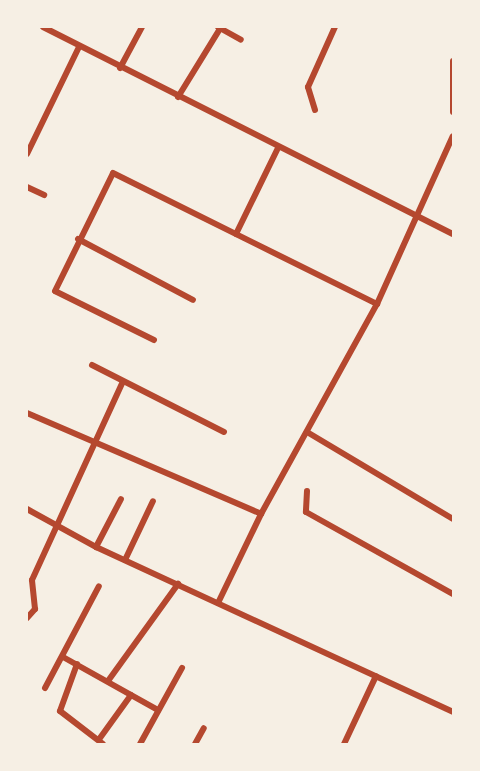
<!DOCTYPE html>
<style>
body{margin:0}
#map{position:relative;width:480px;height:771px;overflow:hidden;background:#f6efe4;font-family:Lora,serif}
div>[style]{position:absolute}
.minor>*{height:6px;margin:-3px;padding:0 3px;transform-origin:3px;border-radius:3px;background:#b5482f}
span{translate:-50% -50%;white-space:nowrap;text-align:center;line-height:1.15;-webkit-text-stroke:5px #f6efe4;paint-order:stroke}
.frame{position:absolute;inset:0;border:28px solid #f6efe4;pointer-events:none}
</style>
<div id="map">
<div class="minor">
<div style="left:43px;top:27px;width:459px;rotate:26.8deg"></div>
<div style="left:218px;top:27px;width:26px;rotate:29deg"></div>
<div style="left:453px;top:61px;width:51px;rotate:90deg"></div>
<div style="left:120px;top:68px;width:47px;rotate:-61.8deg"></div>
<div style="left:178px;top:97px;width:82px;rotate:-58.4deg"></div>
<div style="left:315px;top:110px;width:24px;rotate:-107deg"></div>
<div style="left:308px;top:87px;width:66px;rotate:-65.8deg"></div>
<div style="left:27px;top:154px;width:119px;rotate:-64.1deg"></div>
<div style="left:27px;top:187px;width:19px;rotate:25deg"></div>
<div style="left:236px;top:234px;width:96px;rotate:-64deg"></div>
<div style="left:78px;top:239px;width:130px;rotate:27.9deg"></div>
<div style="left:154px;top:340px;width:110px;rotate:-153.7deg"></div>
<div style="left:55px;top:291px;width:131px;rotate:-63.8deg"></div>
<div style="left:113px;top:173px;width:295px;rotate:26.4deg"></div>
<div style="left:92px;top:365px;width:148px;rotate:26.9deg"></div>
<div style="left:27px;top:413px;width:255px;rotate:23.3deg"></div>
<div style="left:261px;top:514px;width:240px;rotate:-61.1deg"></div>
<div style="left:377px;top:304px;width:184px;rotate:-65.7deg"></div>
<div style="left:307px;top:432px;width:170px;rotate:30.8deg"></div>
<div style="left:307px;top:491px;width:21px;rotate:93deg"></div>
<div style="left:306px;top:512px;width:168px;rotate:29.2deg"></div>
<div style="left:27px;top:509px;width:79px;rotate:28.8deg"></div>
<div style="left:96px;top:547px;width:393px;rotate:24.8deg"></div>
<div style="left:96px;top:547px;width:54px;rotate:-62.5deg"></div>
<div style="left:125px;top:560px;width:65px;rotate:-64.6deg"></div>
<div style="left:218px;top:603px;width:99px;rotate:-64.2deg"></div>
<div style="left:27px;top:618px;width:12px;rotate:-48deg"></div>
<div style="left:35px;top:609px;width:29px;rotate:-96deg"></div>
<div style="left:32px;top:580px;width:217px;rotate:-65.4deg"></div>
<div style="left:63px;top:657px;width:109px;rotate:29.2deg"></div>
<div style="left:77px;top:664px;width:50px;rotate:109.9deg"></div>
<div style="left:60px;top:711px;width:54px;rotate:37.5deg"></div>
<div style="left:108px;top:681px;width:120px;rotate:-54.2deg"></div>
<div style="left:45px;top:688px;width:115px;rotate:-62.1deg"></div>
<div style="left:100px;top:738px;width:53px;rotate:-54.2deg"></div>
<div style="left:140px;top:744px;width:87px;rotate:-61.1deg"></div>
<div style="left:195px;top:744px;width:18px;rotate:-61deg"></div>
<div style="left:344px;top:744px;width:75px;rotate:-64.8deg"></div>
</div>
<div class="frame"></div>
</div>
